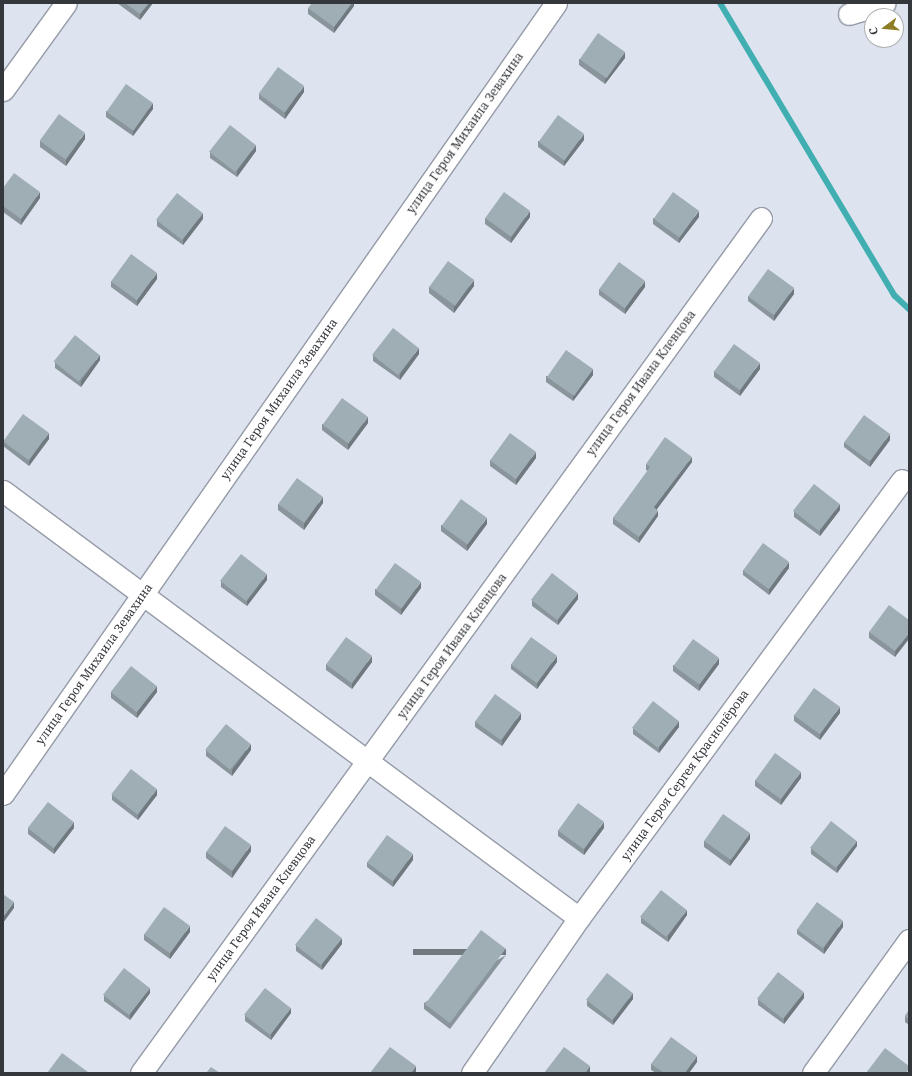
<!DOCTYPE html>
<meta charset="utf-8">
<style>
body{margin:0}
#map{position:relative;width:912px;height:1076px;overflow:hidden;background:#dde4f0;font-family:"Noto Serif",serif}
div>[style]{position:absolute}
.stream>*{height:6px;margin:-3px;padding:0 3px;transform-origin:3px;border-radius:3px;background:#41afb1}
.roads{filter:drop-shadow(1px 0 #959ba7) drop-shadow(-1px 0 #959ba7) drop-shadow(0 1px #959ba7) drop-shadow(0 -1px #959ba7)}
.minor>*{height:21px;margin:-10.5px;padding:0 10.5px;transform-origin:10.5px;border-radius:10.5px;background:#fff}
.wall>*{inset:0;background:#89959b}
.shaded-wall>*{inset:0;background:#6f797e;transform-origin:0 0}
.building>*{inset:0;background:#9fadb4;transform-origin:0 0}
span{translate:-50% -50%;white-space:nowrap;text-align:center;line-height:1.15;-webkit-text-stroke:3px #fff;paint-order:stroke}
.street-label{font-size:12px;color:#34373c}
.frame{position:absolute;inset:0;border:4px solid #34373c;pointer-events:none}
.north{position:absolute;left:864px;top:8px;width:40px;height:40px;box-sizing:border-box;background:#fff;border:1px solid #aeafb1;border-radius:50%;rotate:254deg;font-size:11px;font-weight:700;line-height:16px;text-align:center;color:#34373c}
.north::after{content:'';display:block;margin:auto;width:14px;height:18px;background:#8d7d24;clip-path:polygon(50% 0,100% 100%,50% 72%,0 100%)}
</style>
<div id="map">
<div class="stream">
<div style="left:720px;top:3px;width:341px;rotate:59.2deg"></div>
<div style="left:895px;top:296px;width:19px;rotate:43deg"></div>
</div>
<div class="roads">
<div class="minor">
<div style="left:849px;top:14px;width:37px;rotate:-17deg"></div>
<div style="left:3px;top:90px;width:107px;rotate:-54.1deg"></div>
<div style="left:3px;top:491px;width:717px;rotate:36.55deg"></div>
<div style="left:3px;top:794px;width:965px;rotate:-55.04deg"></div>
<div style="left:141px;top:1073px;width:1056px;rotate:-54.05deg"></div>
<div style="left:472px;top:1073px;width:188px;rotate:-55.4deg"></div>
<div style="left:579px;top:918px;width:544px;rotate:-53.59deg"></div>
<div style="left:813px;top:1073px;width:164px;rotate:-54.2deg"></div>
</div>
</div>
<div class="wall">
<div style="clip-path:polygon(117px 3px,153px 3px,140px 20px)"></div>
<div style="clip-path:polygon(354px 3px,354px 6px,334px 33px,308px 14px,308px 8px)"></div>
<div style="clip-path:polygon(625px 58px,605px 84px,579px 65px,579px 59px)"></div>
<div style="clip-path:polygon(304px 92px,285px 119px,259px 99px,259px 94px)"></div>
<div style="clip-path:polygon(153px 109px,133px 136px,106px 117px,106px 111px)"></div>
<div style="clip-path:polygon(85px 139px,66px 166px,40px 147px,40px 141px)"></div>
<div style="clip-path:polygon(584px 140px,564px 166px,538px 147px,538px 141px)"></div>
<div style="clip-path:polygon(256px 151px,237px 177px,210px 158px,210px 152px)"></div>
<div style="clip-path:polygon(3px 188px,40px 198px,21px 225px,3px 212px)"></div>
<div style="clip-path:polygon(530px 217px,511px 243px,485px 224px,485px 218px)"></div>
<div style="clip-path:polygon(699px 217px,679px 243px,653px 224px,653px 218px)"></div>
<div style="clip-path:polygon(203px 219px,183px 245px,157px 226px,157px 220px)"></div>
<div style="clip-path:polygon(157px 279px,137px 306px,111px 287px,111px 281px)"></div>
<div style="clip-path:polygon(474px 286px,454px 313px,429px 293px,429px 287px)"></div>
<div style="clip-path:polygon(645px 287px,625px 314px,599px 295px,599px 289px)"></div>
<div style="clip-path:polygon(794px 294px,774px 321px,748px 301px,748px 296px)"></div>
<div style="clip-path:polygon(419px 354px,400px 380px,373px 361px,373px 355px)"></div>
<div style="clip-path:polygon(100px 360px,81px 387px,55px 368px,55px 362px)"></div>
<div style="clip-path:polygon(760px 369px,740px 396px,714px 377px,714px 371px)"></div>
<div style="clip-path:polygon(593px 375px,573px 401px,546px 382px,546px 376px)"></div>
<div style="clip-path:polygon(368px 423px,348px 450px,322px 430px,322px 424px)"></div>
<div style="clip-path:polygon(49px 439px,29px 466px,3px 446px,3px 440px)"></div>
<div style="clip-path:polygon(890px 440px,870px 467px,844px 447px,844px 442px)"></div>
<div style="clip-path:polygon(536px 458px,516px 485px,490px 466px,490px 460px)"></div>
<div style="clip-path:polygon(692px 462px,657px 509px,658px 516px,639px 543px,613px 524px,613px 518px,648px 471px,646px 470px,646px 464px)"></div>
<div style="clip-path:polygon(323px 503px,304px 530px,278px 510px,278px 504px)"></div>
<div style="clip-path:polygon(840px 510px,820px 536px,794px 517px,794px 511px)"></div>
<div style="clip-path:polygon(487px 524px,467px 551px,441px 531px,441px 525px)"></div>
<div style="clip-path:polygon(789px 568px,769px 595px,743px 575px,743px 570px)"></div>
<div style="clip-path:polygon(267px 580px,247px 606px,221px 587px,221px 581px)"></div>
<div style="clip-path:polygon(421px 588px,401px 615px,375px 595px,375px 589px)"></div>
<div style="clip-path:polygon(578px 599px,558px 625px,532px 606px,532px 600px)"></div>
<div style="clip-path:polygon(909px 620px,895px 657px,869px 638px,869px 632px)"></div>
<div style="clip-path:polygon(372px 662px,352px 689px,326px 670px,326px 664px)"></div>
<div style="clip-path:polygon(557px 662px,537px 689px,511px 669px,511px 664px)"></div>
<div style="clip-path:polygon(719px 664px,699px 691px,673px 671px,673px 665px)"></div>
<div style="clip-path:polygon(111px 692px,157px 692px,137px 718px,111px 698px)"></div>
<div style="clip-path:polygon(840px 713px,820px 740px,794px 721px,794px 715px)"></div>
<div style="clip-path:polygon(521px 719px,502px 746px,475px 727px,475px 721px)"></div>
<div style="clip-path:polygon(679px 727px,659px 753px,633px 734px,633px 728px)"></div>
<div style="clip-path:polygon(206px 750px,251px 750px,232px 776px,206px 756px)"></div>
<div style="clip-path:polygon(801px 778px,781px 805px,755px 786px,755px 780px)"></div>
<div style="clip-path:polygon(112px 795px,157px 795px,138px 820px,112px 800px)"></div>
<div style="clip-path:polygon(28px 828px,74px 828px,54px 854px,28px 834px)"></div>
<div style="clip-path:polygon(604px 828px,584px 855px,558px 836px,558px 830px)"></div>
<div style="clip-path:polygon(750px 839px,730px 866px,704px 847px,704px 841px)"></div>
<div style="clip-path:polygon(857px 846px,837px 873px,811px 854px,811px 848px)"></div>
<div style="clip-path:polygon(251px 851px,232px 878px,206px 858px,206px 852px)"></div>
<div style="clip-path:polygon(413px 860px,393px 887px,367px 867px,367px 862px)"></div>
<div style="clip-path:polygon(687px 915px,668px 942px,641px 923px,641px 917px)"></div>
<div style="clip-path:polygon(843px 927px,824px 954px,797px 934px,797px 929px)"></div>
<div style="clip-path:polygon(190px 932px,170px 959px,144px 940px,144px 934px)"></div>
<div style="clip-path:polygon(342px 944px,322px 970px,296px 951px,296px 945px)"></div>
<div style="clip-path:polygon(506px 955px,450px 1029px,424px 1009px,424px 1003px)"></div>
<div style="clip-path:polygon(150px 993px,130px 1020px,104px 1001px,104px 995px)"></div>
<div style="clip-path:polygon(804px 998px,784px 1024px,758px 1005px,758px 999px)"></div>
<div style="clip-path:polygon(633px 999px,613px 1025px,587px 1006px,587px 1000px)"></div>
<div style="clip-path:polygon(909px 1010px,909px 1025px,905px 1022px,905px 1016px)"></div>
<div style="clip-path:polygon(291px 1013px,271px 1040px,245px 1021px,245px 1015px)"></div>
<div style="clip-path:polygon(697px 1062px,689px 1073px,656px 1073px,651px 1070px,651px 1064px)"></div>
</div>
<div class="shaded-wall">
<div style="clip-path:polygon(149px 3px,153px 3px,140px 20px,140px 14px)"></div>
<div style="clip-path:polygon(352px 3px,354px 3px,354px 6px,334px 33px,334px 27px)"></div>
<div style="clip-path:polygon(625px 52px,625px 58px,605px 84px,605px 79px)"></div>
<div style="clip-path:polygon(304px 86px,304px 92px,285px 119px,285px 113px)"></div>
<div style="clip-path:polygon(153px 103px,153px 109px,133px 136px,133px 130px)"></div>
<div style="clip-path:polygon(85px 133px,85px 139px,66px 166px,66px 160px)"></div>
<div style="clip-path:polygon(584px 134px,584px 140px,564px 166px,564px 161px)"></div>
<div style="clip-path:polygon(256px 145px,256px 151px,237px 177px,237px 171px)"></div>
<div style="clip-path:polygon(40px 192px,40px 198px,21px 225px,21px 219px)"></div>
<div style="clip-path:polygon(530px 211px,530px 217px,511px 243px,511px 238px)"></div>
<div style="clip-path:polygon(699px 211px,699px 217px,679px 243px,679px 238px)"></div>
<div style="clip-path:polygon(203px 213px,203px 219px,183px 245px,183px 239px)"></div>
<div style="clip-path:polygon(157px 273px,157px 279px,137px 306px,137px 300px)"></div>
<div style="clip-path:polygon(474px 280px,474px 286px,454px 313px,454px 307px)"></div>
<div style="clip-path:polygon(645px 281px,645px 287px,625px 314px,625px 308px)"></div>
<div style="clip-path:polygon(794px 288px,794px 294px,774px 321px,774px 315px)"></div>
<div style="clip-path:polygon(419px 348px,419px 354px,400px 380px,400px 374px)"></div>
<div style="clip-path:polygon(100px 355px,100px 360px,81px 387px,81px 381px)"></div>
<div style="clip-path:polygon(760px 363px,760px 369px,740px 396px,740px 390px)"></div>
<div style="clip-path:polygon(593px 369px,593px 375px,573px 401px,573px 396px)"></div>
<div style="clip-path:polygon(368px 417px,368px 423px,348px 450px,348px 444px)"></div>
<div style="clip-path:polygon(49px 433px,49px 439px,29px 466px,29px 460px)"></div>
<div style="clip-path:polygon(890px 434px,890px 440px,870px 467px,870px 461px)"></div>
<div style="clip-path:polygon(536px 452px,536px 458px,516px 485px,516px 479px)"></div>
<div style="clip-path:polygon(692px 457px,692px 462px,654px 513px,654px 507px)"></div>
<div style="clip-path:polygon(323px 497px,323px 503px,304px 530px,304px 524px)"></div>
<div style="clip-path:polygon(840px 504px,840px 510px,820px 536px,820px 530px)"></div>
<div style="clip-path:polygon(658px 511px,658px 516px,639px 543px,639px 537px)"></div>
<div style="clip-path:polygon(487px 518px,487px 524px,467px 551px,467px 545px)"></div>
<div style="clip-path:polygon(789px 562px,789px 568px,769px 595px,769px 589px)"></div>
<div style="clip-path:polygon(267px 574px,267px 580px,247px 606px,247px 601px)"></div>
<div style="clip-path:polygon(421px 582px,421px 588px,401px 615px,401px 609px)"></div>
<div style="clip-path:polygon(578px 593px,578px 599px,558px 625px,558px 620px)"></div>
<div style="clip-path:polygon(909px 633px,909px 639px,895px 657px,895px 651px)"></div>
<div style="clip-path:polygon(372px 656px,372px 662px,352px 689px,352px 683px)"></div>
<div style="clip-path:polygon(557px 656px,557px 662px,537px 689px,537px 683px)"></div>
<div style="clip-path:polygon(719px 658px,719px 664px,699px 691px,699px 685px)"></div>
<div style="clip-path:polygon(157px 686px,157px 692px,137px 718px,137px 712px)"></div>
<div style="clip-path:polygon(840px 707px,840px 713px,820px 740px,820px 734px)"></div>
<div style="clip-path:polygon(521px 713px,521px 719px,502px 746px,502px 740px)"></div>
<div style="clip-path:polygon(679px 721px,679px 727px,659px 753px,659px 747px)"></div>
<div style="clip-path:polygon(251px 744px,251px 750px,232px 776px,232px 770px)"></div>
<div style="clip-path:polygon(801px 772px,801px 778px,781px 805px,781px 799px)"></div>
<div style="clip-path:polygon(157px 789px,157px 795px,138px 820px,138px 815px)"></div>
<div style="clip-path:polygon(74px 822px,74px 828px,54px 854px,54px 848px)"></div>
<div style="clip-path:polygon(604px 822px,604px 828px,584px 855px,584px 849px)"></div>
<div style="clip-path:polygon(750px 833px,750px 839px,730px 866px,730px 860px)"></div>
<div style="clip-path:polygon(857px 841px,857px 846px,837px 873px,837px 867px)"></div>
<div style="clip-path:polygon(251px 845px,251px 851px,232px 878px,232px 872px)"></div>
<div style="clip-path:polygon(413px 854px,413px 860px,393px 887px,393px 881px)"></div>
<div style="clip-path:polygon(14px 902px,14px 908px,3px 923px,3px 917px)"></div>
<div style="clip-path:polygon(687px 910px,687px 915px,668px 942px,668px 936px)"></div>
<div style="clip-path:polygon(843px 921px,843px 927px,824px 954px,824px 948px)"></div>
<div style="clip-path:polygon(190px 926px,190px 932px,170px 959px,170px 953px)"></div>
<div style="clip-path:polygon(342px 938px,342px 944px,322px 970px,322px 964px)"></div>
<div style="left:506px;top:949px;width:6px;height:93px;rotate:90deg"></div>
<div style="clip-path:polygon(150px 988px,150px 993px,130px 1020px,130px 1014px)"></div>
<div style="clip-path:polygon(804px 992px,804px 998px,784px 1024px,784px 1018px)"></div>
<div style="clip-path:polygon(633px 993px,633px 999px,613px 1025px,613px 1020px)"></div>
<div style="clip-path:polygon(291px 1008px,291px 1013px,271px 1040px,271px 1034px)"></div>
<div style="clip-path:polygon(697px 1056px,697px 1062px,689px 1073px,685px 1073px)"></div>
<div style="clip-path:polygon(416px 1066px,416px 1072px,415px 1073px,411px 1073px)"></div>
<div style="clip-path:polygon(590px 1066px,590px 1072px,589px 1073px,585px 1073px)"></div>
</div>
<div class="building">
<div style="clip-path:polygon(125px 3px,149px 3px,140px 14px)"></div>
<div style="clip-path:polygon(312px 3px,352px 3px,334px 27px,308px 8px)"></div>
<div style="left:598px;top:33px;width:33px;height:32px;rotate:35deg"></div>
<div style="left:278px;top:67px;width:32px;height:33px;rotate:36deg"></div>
<div style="left:126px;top:84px;width:33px;height:34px;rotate:35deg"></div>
<div style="left:59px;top:114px;width:32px;height:33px;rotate:36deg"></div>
<div style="left:558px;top:115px;width:32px;height:33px;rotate:36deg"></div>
<div style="left:230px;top:125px;width:33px;height:34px;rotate:38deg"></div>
<div style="clip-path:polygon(14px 173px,40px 192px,21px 219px,3px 206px,3px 188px)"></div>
<div style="left:504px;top:192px;width:32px;height:32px;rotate:36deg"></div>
<div style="left:673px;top:192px;width:32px;height:33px;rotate:36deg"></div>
<div style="left:177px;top:193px;width:33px;height:34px;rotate:38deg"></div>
<div style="left:131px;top:254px;width:32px;height:34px;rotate:36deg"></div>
<div style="left:448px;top:261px;width:32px;height:32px;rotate:36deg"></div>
<div style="left:619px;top:262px;width:32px;height:34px;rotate:36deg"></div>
<div style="left:768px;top:269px;width:32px;height:34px;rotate:36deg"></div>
<div style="left:393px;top:328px;width:33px;height:34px;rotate:38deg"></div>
<div style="left:75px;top:335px;width:32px;height:34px;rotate:39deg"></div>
<div style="left:734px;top:344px;width:32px;height:34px;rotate:36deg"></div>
<div style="left:566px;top:350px;width:33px;height:33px;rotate:35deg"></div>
<div style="left:342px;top:398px;width:32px;height:33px;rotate:36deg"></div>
<div style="left:23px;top:414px;width:32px;height:34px;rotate:36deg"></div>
<div style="left:864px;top:415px;width:32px;height:34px;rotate:36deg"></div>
<div style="left:510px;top:433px;width:32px;height:34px;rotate:36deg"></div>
<div style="clip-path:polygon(665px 437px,692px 457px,654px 507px,658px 511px,639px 537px,613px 518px,650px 467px,646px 464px)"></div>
<div style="left:297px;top:478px;width:32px;height:32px;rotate:36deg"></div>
<div style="left:814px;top:484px;width:33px;height:34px;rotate:38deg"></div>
<div style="left:461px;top:499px;width:32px;height:33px;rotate:36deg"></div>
<div style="left:763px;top:543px;width:32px;height:34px;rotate:36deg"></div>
<div style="left:241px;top:554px;width:33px;height:34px;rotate:38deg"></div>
<div style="left:395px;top:563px;width:32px;height:33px;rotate:36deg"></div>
<div style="left:552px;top:573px;width:33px;height:34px;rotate:38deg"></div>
<div style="clip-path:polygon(889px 605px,909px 620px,909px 633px,895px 651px,869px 632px)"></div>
<div style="left:346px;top:637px;width:32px;height:34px;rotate:36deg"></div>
<div style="left:531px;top:637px;width:32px;height:34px;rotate:36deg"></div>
<div style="left:693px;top:639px;width:32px;height:33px;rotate:36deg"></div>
<div style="left:131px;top:666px;width:33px;height:33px;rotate:38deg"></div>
<div style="left:814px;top:688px;width:32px;height:34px;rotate:36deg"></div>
<div style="left:495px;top:694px;width:32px;height:34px;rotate:36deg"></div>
<div style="left:653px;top:701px;width:33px;height:34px;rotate:38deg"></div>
<div style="left:226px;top:724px;width:32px;height:33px;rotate:39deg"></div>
<div style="left:775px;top:753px;width:32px;height:34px;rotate:36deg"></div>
<div style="left:131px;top:769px;width:33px;height:32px;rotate:38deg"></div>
<div style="left:48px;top:802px;width:33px;height:33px;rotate:38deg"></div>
<div style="left:578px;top:803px;width:32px;height:34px;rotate:36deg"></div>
<div style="left:723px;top:814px;width:33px;height:33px;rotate:35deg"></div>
<div style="left:831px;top:821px;width:33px;height:34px;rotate:38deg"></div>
<div style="left:225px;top:826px;width:32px;height:32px;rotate:36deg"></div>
<div style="left:387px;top:835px;width:32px;height:34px;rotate:36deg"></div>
<div style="left:661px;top:890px;width:33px;height:34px;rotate:38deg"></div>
<div style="clip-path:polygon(3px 894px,14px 902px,3px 917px)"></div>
<div style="left:817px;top:902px;width:32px;height:34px;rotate:36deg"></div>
<div style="left:164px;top:907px;width:32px;height:34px;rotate:36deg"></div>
<div style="left:316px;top:918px;width:33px;height:34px;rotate:38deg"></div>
<div style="left:481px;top:930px;width:31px;height:93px;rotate:37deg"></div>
<div style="left:124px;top:968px;width:33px;height:34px;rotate:38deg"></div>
<div style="left:778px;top:972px;width:33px;height:34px;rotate:38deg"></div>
<div style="left:607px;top:973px;width:33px;height:34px;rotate:38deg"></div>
<div style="left:265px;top:988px;width:33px;height:34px;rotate:38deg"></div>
<div style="clip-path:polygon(909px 1010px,909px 1020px,905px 1016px)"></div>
<div style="clip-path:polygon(671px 1037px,697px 1056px,685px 1073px,664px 1073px,651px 1064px)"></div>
<div style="clip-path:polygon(390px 1047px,416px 1066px,411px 1073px,370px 1073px)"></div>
<div style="clip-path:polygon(564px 1047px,590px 1066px,585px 1073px,544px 1073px)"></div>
<div style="clip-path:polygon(885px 1048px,909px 1066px,909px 1069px,906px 1073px,866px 1073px)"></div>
<div style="clip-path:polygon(62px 1053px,88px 1072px,87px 1073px,47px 1073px)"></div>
<div style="clip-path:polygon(211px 1067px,220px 1073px,206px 1073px)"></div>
</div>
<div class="street-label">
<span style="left:465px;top:133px;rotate:-55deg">улица Героя Михаила Зевахина</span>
<span style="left:641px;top:383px;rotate:-54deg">улица Героя Ивана Клевцова</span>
<span style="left:279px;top:399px;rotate:-55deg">улица Героя Михаила Зевахина</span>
<span style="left:452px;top:646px;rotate:-54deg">улица Героя Ивана Клевцова</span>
<span style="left:94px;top:664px;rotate:-55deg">улица Героя Михаила Зевахина</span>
<span style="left:685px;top:775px;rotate:-54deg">улица Героя Сергея Краснопёрова</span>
<span style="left:261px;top:908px;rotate:-54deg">улица Героя Ивана Клевцова</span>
</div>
<div class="frame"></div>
<div class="north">С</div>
</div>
